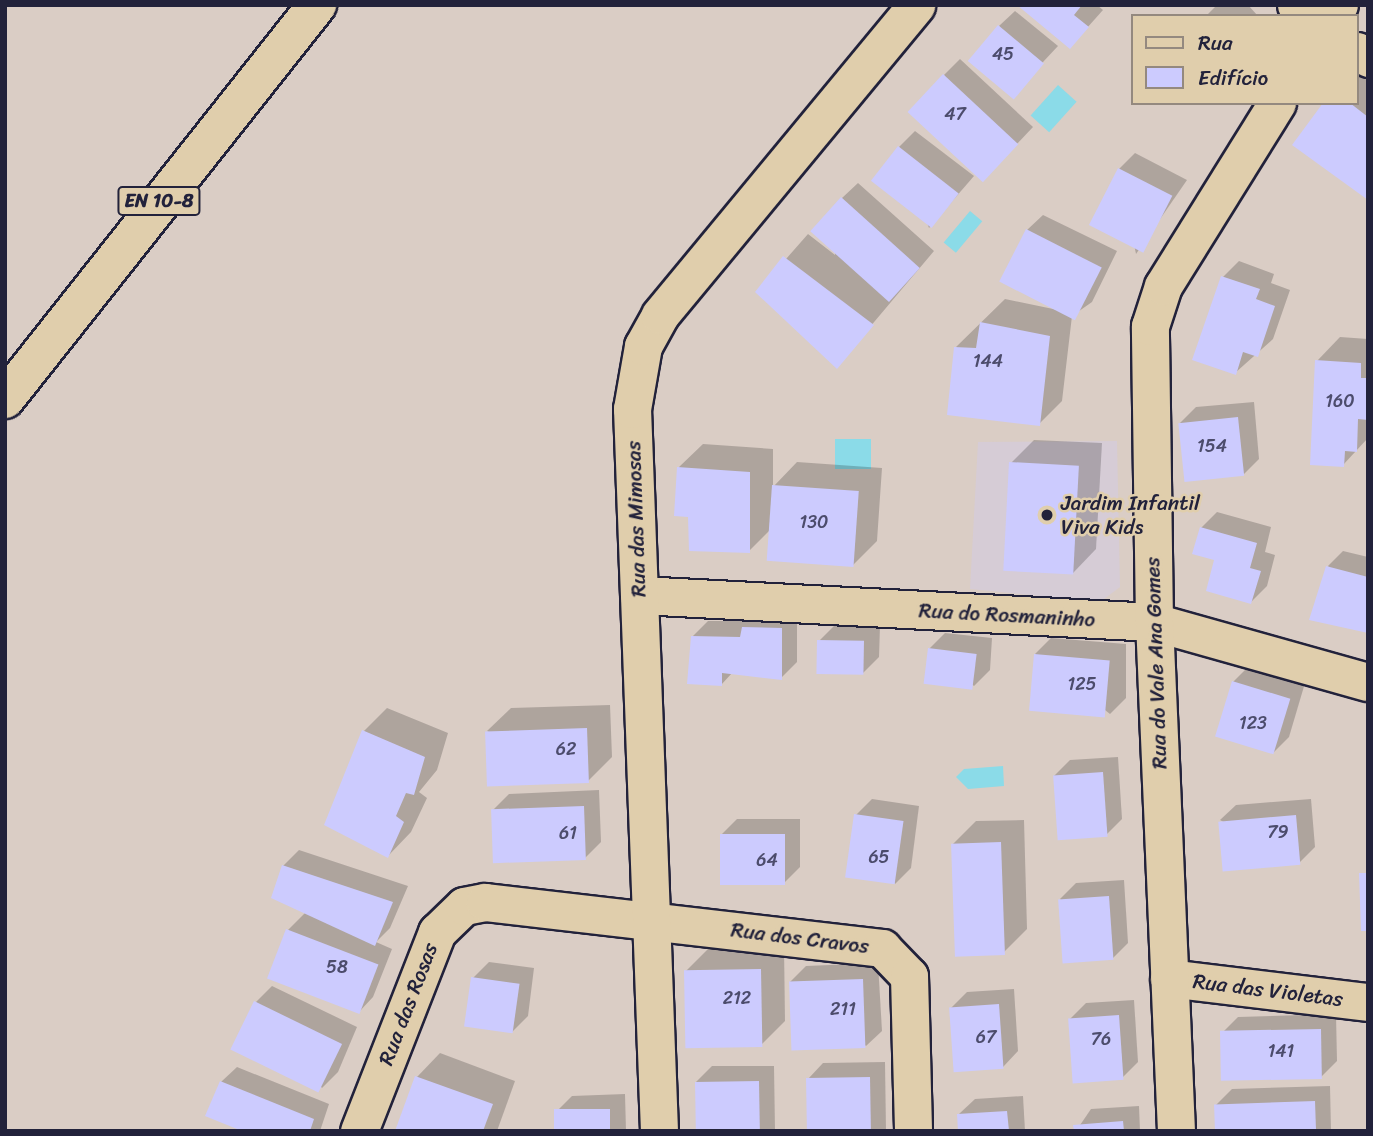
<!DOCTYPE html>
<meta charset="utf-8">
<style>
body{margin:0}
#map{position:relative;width:1373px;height:1136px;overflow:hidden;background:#dacdc5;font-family:Sriracha,sans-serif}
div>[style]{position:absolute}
.built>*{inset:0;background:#d6ccd6}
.water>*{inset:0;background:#8bdbe8;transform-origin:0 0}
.shadow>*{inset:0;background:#0003}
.building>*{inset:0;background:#cccbfe;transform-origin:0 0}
.roads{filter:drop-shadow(2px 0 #22223b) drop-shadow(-2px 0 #22223b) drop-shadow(0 2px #22223b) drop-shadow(0 -2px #22223b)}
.minor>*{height:37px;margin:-18.5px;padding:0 18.5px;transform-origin:18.5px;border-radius:18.5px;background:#e0ceac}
.trunk>*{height:38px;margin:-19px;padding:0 19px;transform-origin:19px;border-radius:19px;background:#e0ceac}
.dots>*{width:19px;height:19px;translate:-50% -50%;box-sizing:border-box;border:4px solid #e0ceac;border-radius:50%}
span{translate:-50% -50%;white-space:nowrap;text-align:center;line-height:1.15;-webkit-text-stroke:5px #e0ceac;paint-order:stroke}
.number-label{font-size:18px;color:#4c4c6c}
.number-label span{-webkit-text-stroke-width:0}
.shield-label span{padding:2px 5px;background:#e0ceac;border:2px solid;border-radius:5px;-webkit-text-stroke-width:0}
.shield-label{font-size:19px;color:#22223b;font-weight:700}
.poi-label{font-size:21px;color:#22223b}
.left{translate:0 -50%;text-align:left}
.street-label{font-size:21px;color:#22223b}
.frame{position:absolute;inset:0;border:7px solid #22223b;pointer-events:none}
.legend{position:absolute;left:1131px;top:14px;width:228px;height:91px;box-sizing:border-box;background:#e0ceac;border:2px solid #94897f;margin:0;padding:9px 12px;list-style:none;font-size:21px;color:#22223b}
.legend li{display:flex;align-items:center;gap:14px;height:35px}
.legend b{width:35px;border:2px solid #94897f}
</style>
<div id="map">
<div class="built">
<div style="clip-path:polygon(1117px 441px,1120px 587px,1100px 602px,970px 589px,978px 442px)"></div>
</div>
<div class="water">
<div style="left:1058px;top:85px;width:25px;height:41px;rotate:42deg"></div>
<div style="left:970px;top:211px;width:16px;height:41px;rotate:40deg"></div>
<div style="left:835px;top:439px;width:36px;height:30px"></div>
<div style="clip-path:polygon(1003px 766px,1004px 786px,968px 789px,956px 777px,964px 769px)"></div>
</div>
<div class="shadow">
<div style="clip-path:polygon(1020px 5px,1097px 5px,1103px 10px,1070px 47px)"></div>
<div style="clip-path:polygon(1217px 5px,1248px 5px,1258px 16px,1206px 16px)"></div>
<div style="clip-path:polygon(1015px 11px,1058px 46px,1029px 77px,999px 26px)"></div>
<div style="clip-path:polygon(960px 59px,1033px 127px,998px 164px,944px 75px)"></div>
<div style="clip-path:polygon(1357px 68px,1368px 76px,1368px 197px,1325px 103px,1357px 103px)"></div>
<div style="clip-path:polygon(915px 131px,974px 176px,929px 228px,899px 147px)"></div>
<div style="clip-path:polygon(1135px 153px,1187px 180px,1136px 254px,1119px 169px)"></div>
<div style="clip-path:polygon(858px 183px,934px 251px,837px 366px,757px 292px,808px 234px,835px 255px,842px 198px)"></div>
<div style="clip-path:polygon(1043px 215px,1117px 251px,1092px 302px,1072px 316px,1062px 401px,1039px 424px,956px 347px,1005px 299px,1058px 310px,1027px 230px)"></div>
<div style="clip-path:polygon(1239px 261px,1274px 274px,1271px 283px,1290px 290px,1273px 339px,1235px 373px,1223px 277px)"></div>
<div style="clip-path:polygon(1340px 337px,1368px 339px,1368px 438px,1343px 465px,1317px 361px)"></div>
<div style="clip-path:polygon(1254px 402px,1259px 459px,1243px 475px,1180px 423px,1196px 407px)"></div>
<div style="clip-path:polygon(1034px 440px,1102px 443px,1096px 549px,1073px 573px,1011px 463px)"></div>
<div style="clip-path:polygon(703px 444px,773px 449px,773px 487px,797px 462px,882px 468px,877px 541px,853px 565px,770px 530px,749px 551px,690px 515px,679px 467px)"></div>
<div style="clip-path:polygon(1217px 512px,1271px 527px,1265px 552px,1275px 555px,1267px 586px,1251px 602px,1201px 528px)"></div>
<div style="clip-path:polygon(1343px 551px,1368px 557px,1368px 632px,1328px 566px)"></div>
<div style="clip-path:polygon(760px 612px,797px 613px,797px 662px,781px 678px,733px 672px,721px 685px,692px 637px,708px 621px,751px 621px)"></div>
<div style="clip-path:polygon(835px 625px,880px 626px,879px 657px,863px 673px,819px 641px)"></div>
<div style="clip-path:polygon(945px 633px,992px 638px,990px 670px,974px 686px,929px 649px)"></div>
<div style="clip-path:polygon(1051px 638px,1126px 644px,1126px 698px,1110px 714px,1035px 654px)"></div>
<div style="clip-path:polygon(1249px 666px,1305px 683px,1289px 737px,1273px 753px,1233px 682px)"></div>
<div style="clip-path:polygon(610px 705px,612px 757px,588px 781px,487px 731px,511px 708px)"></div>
<div style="clip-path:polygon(387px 708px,448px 733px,437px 770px,419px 792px,427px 798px,411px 832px,388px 856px,364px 731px)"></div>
<div style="clip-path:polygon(1118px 757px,1122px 819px,1106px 835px,1054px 776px,1070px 760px)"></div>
<div style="clip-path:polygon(599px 790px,601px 842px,585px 858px,493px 810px,509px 794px)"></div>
<div style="clip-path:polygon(872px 799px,919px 806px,911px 868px,895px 884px,856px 815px)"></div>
<div style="clip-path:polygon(1311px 799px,1315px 847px,1299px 863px,1220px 820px,1236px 805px)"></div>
<div style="clip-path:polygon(737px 819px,800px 819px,800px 867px,784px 883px,721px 835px)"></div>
<div style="clip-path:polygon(1024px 820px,1027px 929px,1003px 953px,953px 844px,976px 821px)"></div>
<div style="clip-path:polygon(299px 850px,408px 886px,390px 928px,376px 942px,392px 949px,373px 997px,358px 1013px,288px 930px,306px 912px,283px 866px)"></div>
<div style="clip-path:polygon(1124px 880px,1128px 943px,1112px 959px,1060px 899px,1076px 883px)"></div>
<div style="clip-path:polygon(784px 946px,785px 1021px,761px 1045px,686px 971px,709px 948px)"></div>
<div style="clip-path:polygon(489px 962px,534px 968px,528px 1016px,512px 1032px,473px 978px)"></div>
<div style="clip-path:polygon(878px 963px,882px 1031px,866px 1046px,790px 982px,806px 966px)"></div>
<div style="clip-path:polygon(272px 986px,357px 1027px,338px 1072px,322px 1088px,256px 1002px)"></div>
<div style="clip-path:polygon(1014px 989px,1018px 1051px,1003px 1067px,951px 1008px,967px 992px)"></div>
<div style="clip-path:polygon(1134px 1000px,1138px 1062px,1122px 1078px,1070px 1019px,1086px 1003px)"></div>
<div style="clip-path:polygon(1336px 1014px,1337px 1061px,1321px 1077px,1222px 1033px,1238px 1017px)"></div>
<div style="clip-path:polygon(440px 1053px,515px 1081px,497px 1131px,397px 1131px,417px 1077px)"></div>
<div style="clip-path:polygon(885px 1062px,886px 1131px,808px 1131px,808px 1079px,823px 1063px)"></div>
<div style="clip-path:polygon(712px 1066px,774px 1066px,775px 1131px,697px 1131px,696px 1082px)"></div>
<div style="clip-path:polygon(237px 1067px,329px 1104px,320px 1131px,246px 1131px,221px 1082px)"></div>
<div style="clip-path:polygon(1330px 1086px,1331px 1131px,1217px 1131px,1216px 1105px,1232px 1089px)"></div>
<div style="clip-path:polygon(625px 1094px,626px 1131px,556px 1131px,556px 1112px,572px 1096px)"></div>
<div style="clip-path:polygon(1023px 1096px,1025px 1131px,960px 1131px,959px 1114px,975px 1099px)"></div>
<div style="clip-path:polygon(1139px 1106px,1140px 1131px,1076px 1131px,1091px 1109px)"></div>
</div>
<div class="building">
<div style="clip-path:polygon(1017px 5px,1082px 5px,1074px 15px,1089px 27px,1070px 49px)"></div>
<div style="left:998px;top:25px;width:60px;height:47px;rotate:40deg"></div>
<div style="left:943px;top:74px;width:103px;height:52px;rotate:43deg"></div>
<div style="clip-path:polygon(1323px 103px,1350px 103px,1368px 117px,1368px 200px,1292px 145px)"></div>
<div style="left:898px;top:146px;width:77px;height:44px;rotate:38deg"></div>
<div style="left:1118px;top:168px;width:61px;height:64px;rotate:27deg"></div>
<div style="left:841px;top:197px;width:106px;height:46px;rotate:42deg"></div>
<div style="left:1026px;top:229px;width:85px;height:59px;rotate:27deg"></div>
<div style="clip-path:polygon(783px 256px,874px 325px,837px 369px,755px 292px)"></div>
<div style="clip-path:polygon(1221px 276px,1260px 289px,1256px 299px,1275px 306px,1258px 357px,1243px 352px,1236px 375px,1192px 360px)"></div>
<div style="clip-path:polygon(980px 322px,1050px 336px,1040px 426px,947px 415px,954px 347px,976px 348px)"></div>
<div style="clip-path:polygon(1315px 360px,1361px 363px,1361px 378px,1368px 378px,1368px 420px,1358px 419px,1357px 452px,1345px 451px,1344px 467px,1310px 465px)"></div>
<div style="left:1238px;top:417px;width:59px;height:60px;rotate:84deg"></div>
<div style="left:1009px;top:462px;width:70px;height:109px;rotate:3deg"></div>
<div style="clip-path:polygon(677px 467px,750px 472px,750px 553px,689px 551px,688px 517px,674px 516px)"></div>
<div style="left:772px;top:485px;width:87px;height:76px;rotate:4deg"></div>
<div style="clip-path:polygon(1200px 527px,1257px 543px,1250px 568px,1261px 571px,1251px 604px,1206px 591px,1214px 560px,1192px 554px)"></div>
<div style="clip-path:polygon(1326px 566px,1368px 577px,1368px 633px,1309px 620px)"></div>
<div style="clip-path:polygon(742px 627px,782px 628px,782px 680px,722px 673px,722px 686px,687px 684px,691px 636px,740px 637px)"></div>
<div style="left:817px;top:640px;width:47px;height:34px;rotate:1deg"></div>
<div style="left:928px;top:648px;width:49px;height:36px;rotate:7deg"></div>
<div style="left:1034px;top:654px;width:76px;height:57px;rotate:5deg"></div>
<div style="left:1232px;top:681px;width:61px;height:58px;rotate:17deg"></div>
<div style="left:587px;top:728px;width:55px;height:102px;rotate:88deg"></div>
<div style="clip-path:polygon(362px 730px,425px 757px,414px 795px,406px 793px,396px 816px,404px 822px,388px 858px,324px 825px)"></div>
<div style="left:1103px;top:772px;width:65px;height:50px;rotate:86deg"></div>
<div style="left:584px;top:806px;width:54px;height:93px;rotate:88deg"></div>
<div style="left:854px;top:814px;width:50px;height:64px;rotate:8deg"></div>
<div style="left:1296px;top:815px;width:50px;height:78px;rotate:85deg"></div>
<div style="left:720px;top:834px;width:65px;height:51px"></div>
<div style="left:1001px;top:842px;width:113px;height:50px;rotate:88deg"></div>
<div style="clip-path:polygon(282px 865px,393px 902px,375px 946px,271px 898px)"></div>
<div style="clip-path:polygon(1359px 873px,1368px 873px,1368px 931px,1361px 931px)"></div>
<div style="left:1109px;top:896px;width:64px;height:51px;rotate:86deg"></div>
<div style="left:286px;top:929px;width:99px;height:53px;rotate:21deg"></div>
<div style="left:761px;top:969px;width:78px;height:77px;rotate:89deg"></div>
<div style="left:471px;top:977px;width:49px;height:50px;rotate:8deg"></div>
<div style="left:863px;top:979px;width:69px;height:74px;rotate:88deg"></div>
<div style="left:254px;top:1001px;width:98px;height:54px;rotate:26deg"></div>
<div style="left:999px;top:1004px;width:65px;height:50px;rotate:86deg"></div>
<div style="left:1119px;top:1015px;width:65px;height:51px;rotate:86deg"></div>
<div style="left:1321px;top:1029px;width:50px;height:101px;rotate:89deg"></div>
<div style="clip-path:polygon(415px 1076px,493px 1104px,483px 1131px,395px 1131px)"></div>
<div style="left:870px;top:1077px;width:54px;height:64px;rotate:89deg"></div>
<div style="clip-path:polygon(220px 1081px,314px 1119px,310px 1131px,242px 1131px,205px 1116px)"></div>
<div style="left:759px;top:1081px;width:50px;height:64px;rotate:89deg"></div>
<div style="left:1315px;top:1101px;width:30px;height:101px;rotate:88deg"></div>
<div style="left:610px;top:1109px;width:22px;height:56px;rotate:90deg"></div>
<div style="clip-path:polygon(1007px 1111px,1009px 1131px,958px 1131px,957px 1114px)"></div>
<div style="clip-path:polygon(1123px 1121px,1124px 1131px,1074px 1131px,1073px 1125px)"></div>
</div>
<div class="roads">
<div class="minor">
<div style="left:1296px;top:5px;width:17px;rotate:40deg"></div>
<div style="left:1332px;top:16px;width:13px;rotate:-58deg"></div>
<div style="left:1357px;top:51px;width:13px;rotate:32deg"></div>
<div style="left:639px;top:595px;width:516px;rotate:3deg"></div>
<div style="left:1154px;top:622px;width:222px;rotate:15.7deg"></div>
<div style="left:1169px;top:978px;width:200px;rotate:6.9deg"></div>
<div style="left:359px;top:1131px;width:214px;rotate:-68.6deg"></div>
<div style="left:437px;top:932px;width:37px;rotate:-44deg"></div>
<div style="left:464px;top:906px;width:21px;rotate:-11deg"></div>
<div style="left:485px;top:902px;width:400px;rotate:6.6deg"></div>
<div style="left:882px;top:948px;width:39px;rotate:46deg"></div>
<div style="left:909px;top:976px;width:155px;rotate:88.5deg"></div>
<div style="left:659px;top:1131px;width:723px;rotate:-92.14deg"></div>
<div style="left:632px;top:409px;width:64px;rotate:-80.1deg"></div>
<div style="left:643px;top:346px;width:35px;rotate:-61deg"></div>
<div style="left:660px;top:315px;width:402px;rotate:-50.4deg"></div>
<div style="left:1176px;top:1131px;width:509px;rotate:-92.47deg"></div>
<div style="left:1154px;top:622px;width:296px;rotate:-90.8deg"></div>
<div style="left:1150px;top:326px;width:42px;rotate:-72deg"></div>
<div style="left:1163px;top:286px;width:216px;rotate:-58.1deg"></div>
</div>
<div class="trunk">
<div style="left:5px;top:399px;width:503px;rotate:-51.63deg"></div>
</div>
</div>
<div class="dots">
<div style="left:1047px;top:515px;background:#22223b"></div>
</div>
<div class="number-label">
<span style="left:1003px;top:54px">45</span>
<span style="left:955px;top:114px">47</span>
<span style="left:988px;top:361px">144</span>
<span style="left:1340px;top:401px">160</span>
<span style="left:1212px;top:446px">154</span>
<span style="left:814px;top:522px">130</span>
<span style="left:1082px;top:684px">125</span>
<span style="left:1253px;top:723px">123</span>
<span style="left:566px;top:749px">62</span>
<span style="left:1278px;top:832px">79</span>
<span style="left:568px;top:833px">61</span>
<span style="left:879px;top:857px">65</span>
<span style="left:767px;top:860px">64</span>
<span style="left:337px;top:967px">58</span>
<span style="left:737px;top:998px">212</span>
<span style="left:843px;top:1009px">211</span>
<span style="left:986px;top:1037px">67</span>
<span style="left:1101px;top:1039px">76</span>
<span style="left:1281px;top:1051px">141</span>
</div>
<div class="shield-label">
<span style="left:159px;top:201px">EN 10-8</span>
</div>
<div class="poi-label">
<span class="left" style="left:1061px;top:515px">Jardim Infantil<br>Viva Kids</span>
</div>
<div class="street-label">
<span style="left:636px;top:519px;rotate:-92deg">Rua das Mimosas</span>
<span style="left:1007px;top:615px;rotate:3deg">Rua do Rosmaninho</span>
<span style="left:1156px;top:663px;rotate:-92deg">Rua do Vale Ana Gomes</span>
<span style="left:800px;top:938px;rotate:7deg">Rua dos Cravos</span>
<span style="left:1268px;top:990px;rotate:7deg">Rua das Violetas</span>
<span style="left:408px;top:1004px;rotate:-69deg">Rua das Rosas</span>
</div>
<div class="frame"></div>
<ul class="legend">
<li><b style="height:9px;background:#e0ceac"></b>Rua</li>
<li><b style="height:19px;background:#cccbfe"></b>Edifício</li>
</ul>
</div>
